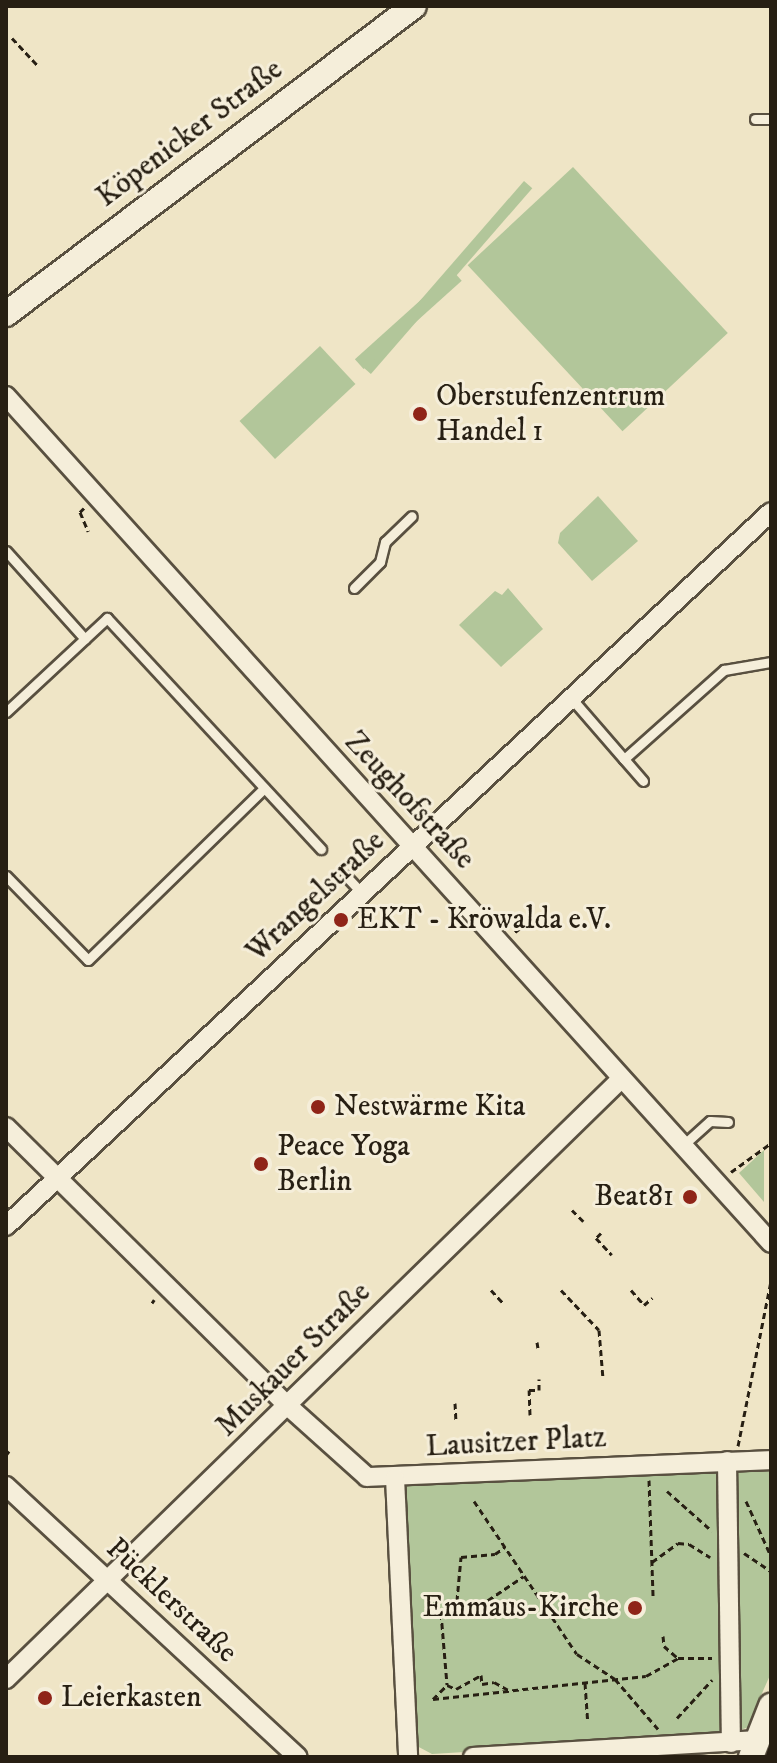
<!DOCTYPE html>
<meta charset="utf-8">
<style>
body{margin:0}
#map{position:relative;width:777px;height:1763px;overflow:hidden;background:#efe5c6;font-family:"IM FELL DW Pica",serif}
div>[style]{position:absolute}
.green>*{inset:0;background:#b2c69a;transform-origin:0 0}
.path>*{height:3px;margin-top:-1.5px;transform-origin:0;background:repeating-linear-gradient(90deg,#271f13 0 6px,transparent 0 10px)}
.roads{filter:drop-shadow(2px 0 #595040) drop-shadow(-2px 0 #595040) drop-shadow(0 2px #595040) drop-shadow(0 -2px #595040)}
.lane>*{height:9px;margin:-4.5px;padding:0 4.5px;transform-origin:4.5px;border-radius:4.5px;background:#f5eeda}
.street>*{height:18px;margin:-9px;padding:0 9px;transform-origin:9px;border-radius:9px;background:#f5eeda}
.secondary>*{height:24px;margin:-12px;padding:0 12px;transform-origin:12px;border-radius:12px;background:#f5eeda}
.rail>*{height:5px;margin-top:-2.5px;transform-origin:0;background:repeating-linear-gradient(90deg,#271f13 0 14px,transparent 0 28px)}
.dots>*{width:22px;height:22px;translate:-50% -50%;box-sizing:border-box;border:4px solid #f5eeda;border-radius:50%}
span{translate:-50% -50%;white-space:nowrap;text-align:center;line-height:1.15;-webkit-text-stroke:6px #f5eeda;paint-order:stroke}
.street-label{font-size:30px;color:#271f13}
.poi-label{font-size:30px;color:#271f13}
.left{translate:0 -50%;text-align:left}
.right{translate:-100% -50%;text-align:right}
.frame{position:absolute;inset:0;border:8px solid #271f13;pointer-events:none}
</style>
<div id="map">
<div class="green">
<div style="left:573px;top:167px;width:227px;height:144px;rotate:47deg"></div>
<div style="left:524px;top:181px;width:11px;height:246px;rotate:41deg"></div>
<div style="left:453px;top:271px;width:13px;height:132px;rotate:48deg"></div>
<div style="left:320px;top:346px;width:52px;height:110px;rotate:47deg"></div>
<div style="clip-path:polygon(598px 496px,638px 541px,592px 581px,558px 543px,560px 533px)"></div>
<div style="clip-path:polygon(508px 588px,543px 629px,501px 667px,459px 625px,495px 591px,502px 595px)"></div>
<div style="clip-path:polygon(764px 1150px,764px 1202px,739px 1173px)"></div>
<div style="clip-path:polygon(771px 1466px,771px 1673px,759px 1700px,762px 1708px,749px 1727px,723px 1736px,432px 1754px,415px 1745px,402px 1492px,407px 1486px)"></div>
</div>
<div class="path">
<div style="left:12px;top:38px;width:37px;rotate:47deg"></div>
<div style="left:84px;top:508px;width:6px;rotate:135deg"></div>
<div style="left:80px;top:512px;width:21px;rotate:67deg"></div>
<div style="left:515px;top:932px;width:10px;rotate:-37deg"></div>
<div style="left:731px;top:1172px;width:49px;rotate:-35.9deg"></div>
<div style="left:572px;top:1210px;width:16px;rotate:45deg"></div>
<div style="left:601px;top:1233px;width:7px;rotate:135deg"></div>
<div style="left:596px;top:1238px;width:23px;rotate:47deg"></div>
<div style="left:491px;top:1290px;width:18px;rotate:47deg"></div>
<div style="left:561px;top:1290px;width:55px;rotate:46.5deg"></div>
<div style="left:599px;top:1330px;width:49px;rotate:85.3deg"></div>
<div style="left:631px;top:1290px;width:20px;rotate:49deg"></div>
<div style="left:644px;top:1305px;width:11px;rotate:-41deg"></div>
<div style="left:152px;top:1303px;width:4px;rotate:-56deg"></div>
<div style="left:537px;top:1342px;width:6px;rotate:81deg"></div>
<div style="left:455px;top:1403px;width:17px;rotate:87deg"></div>
<div style="left:530px;top:1415px;width:25px;rotate:-92deg"></div>
<div style="left:529px;top:1390px;width:10px"></div>
<div style="left:539px;top:1390px;width:11px;rotate:-90deg"></div>
<div style="left:738px;top:1446px;width:168px;rotate:-78.7deg"></div>
<div style="left:6px;top:1455px;width:5px;rotate:-53deg"></div>
<div style="left:649px;top:1480px;width:117px;rotate:88deg"></div>
<div style="left:667px;top:1491px;width:60px;rotate:41.6deg"></div>
<div style="left:474px;top:1501px;width:184px;rotate:56.1deg"></div>
<div style="left:577px;top:1654px;width:45px;rotate:33.3deg"></div>
<div style="left:615px;top:1679px;width:66px;rotate:49.3deg"></div>
<div style="left:746px;top:1501px;width:60px;rotate:65.6deg"></div>
<div style="left:744px;top:1553px;width:32px;rotate:34deg"></div>
<div style="left:652px;top:1562px;width:32px;rotate:-36deg"></div>
<div style="left:678px;top:1543px;width:11px;rotate:5deg"></div>
<div style="left:689px;top:1544px;width:25px;rotate:32deg"></div>
<div style="left:456px;top:1611px;width:54px;rotate:-84.7deg"></div>
<div style="left:461px;top:1557px;width:34px;rotate:-5deg"></div>
<div style="left:495px;top:1554px;width:12px;rotate:-35deg"></div>
<div style="left:441px;top:1613px;width:72px;rotate:85.2deg"></div>
<div style="left:430px;top:1615px;width:26px;rotate:-9deg"></div>
<div style="left:456px;top:1611px;width:9px;rotate:41deg"></div>
<div style="left:463px;top:1617px;width:73px;rotate:-33.9deg"></div>
<div style="left:663px;top:1636px;width:10px;rotate:84deg"></div>
<div style="left:664px;top:1646px;width:18px;rotate:41deg"></div>
<div style="left:678px;top:1658px;width:34px"></div>
<div style="left:585px;top:1683px;width:39px;rotate:86deg"></div>
<div style="left:447px;top:1685px;width:10px;rotate:24deg"></div>
<div style="left:456px;top:1689px;width:29px;rotate:-29deg"></div>
<div style="left:481px;top:1675px;width:9px;rotate:84deg"></div>
<div style="left:482px;top:1684px;width:12px;rotate:-9deg"></div>
<div style="left:494px;top:1682px;width:18px;rotate:29deg"></div>
<div style="left:433px;top:1699px;width:214px;rotate:-6.2deg"></div>
<div style="left:646px;top:1676px;width:37px;rotate:-29deg"></div>
<div style="left:433px;top:1699px;width:20px;rotate:-45deg"></div>
<div style="left:677px;top:1718px;width:52px;rotate:-47.4deg"></div>
</div>
<div class="roads">
<div class="lane">
<div style="left:755px;top:119px;width:16px"></div>
<div style="left:6px;top:551px;width:118px;rotate:48.1deg"></div>
<div style="left:354px;top:588px;width:37px;rotate:-45deg"></div>
<div style="left:380px;top:562px;width:21px;rotate:-76deg"></div>
<div style="left:385px;top:542px;width:37px;rotate:-44deg"></div>
<div style="left:572px;top:699px;width:79px;rotate:49.1deg"></div>
<div style="left:624px;top:759px;width:134px;rotate:-41.7deg"></div>
<div style="left:724px;top:670px;width:48px;rotate:-9.7deg"></div>
<div style="left:6px;top:712px;width:138px;rotate:-42.9deg"></div>
<div style="left:107px;top:618px;width:315px;rotate:47.2deg"></div>
<div style="left:624px;top:759px;width:29px;rotate:49deg"></div>
<div style="left:6px;top:876px;width:117px;rotate:45.7deg"></div>
<div style="left:88px;top:960px;width:246px;rotate:-44.3deg"></div>
<div style="left:346px;top:876px;width:21px;rotate:47deg"></div>
<div style="left:681px;top:1147px;width:39px;rotate:-42deg"></div>
<div style="left:710px;top:1121px;width:18px;rotate:3deg"></div>
</div>
<div class="street">
<div style="left:6px;top:396px;width:1141px;rotate:47.91deg"></div>
<div style="left:6px;top:1127px;width:397px;rotate:44.7deg"></div>
<div style="left:288px;top:1406px;width:106px;rotate:41.9deg"></div>
<div style="left:367px;top:1477px;width:404px;rotate:-2.4deg"></div>
<div style="left:6px;top:1226px;width:1046px;rotate:-43.03deg"></div>
<div style="left:727px;top:1461px;width:282px;rotate:89.2deg"></div>
<div style="left:395px;top:1478px;width:279px;rotate:87.3deg"></div>
<div style="left:6px;top:1486px;width:398px;rotate:42.9deg"></div>
<div style="left:6px;top:1679px;width:859px;rotate:-44.29deg"></div>
<div style="left:473px;top:1757px;width:285px;rotate:-3.4deg"></div>
</div>
<div class="secondary">
<div style="left:6px;top:314px;width:511px;rotate:-37.05deg"></div>
<div style="left:751px;top:1757px;width:55px;rotate:-68.6deg"></div>
</div>
</div>
<div class="rail">
<div style="left:768px;top:1757px;width:10px;rotate:-73deg"></div>
</div>
<div class="dots">
<div style="left:420px;top:414px;background:#8f2418"></div>
<div style="left:341px;top:920px;background:#8f2418"></div>
<div style="left:318px;top:1107px;background:#8f2418"></div>
<div style="left:261px;top:1164px;background:#8f2418"></div>
<div style="left:690px;top:1197px;background:#8f2418"></div>
<div style="left:635px;top:1608px;background:#8f2418"></div>
<div style="left:45px;top:1698px;background:#8f2418"></div>
</div>
<div class="street-label">
<span style="left:190px;top:134px;rotate:-37deg">Köpenicker Straße</span>
<span style="left:409px;top:801px;rotate:47deg">Zeughofstraße</span>
<span style="left:316px;top:897px;rotate:-43deg">Wrangelstraße</span>
<span style="left:294px;top:1360px;rotate:-45deg">Muskauer Straße</span>
<span style="left:516px;top:1443px;rotate:-3deg">Lausitzer Platz</span>
<span style="left:171px;top:1601px;rotate:43deg">Pücklerstraße</span>
</div>
<div class="poi-label">
<span class="left" style="left:436px;top:414px">Oberstufenzentrum<br>Handel 1</span>
<span class="left" style="left:357px;top:920px">EKT - Kröwalda e.V.</span>
<span class="left" style="left:334px;top:1107px">Nestwärme Kita</span>
<span class="left" style="left:277px;top:1164px">Peace Yoga<br>Berlin</span>
<span class="right" style="left:674px;top:1197px">Beat81</span>
<span class="right" style="left:619px;top:1608px">Emmaus-Kirche</span>
<span class="left" style="left:61px;top:1698px">Leierkasten</span>
</div>
<div class="frame"></div>
</div>
